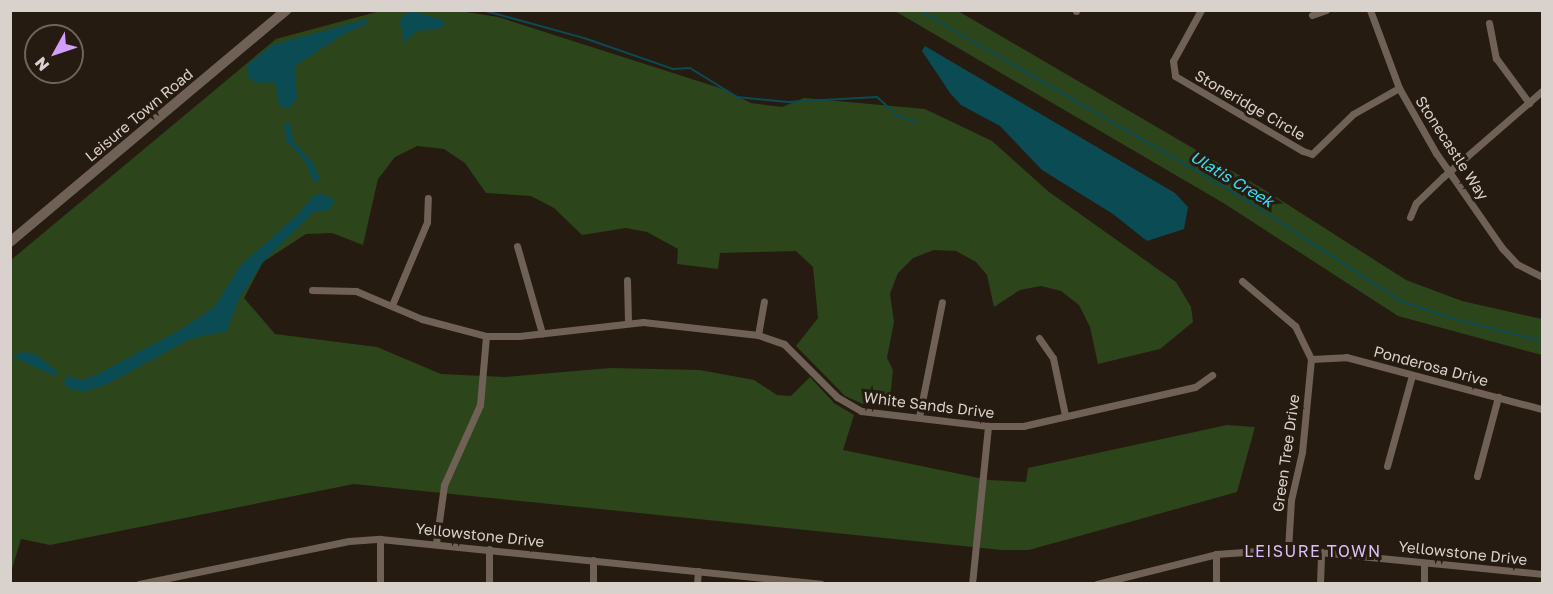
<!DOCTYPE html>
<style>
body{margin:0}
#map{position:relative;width:1553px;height:594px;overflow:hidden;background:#261b11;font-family:"Golos Text",sans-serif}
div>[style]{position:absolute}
.green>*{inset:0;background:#2c451a}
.water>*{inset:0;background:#0b4b54}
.stream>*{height:2px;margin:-1px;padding:0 1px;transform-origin:1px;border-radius:1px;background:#0b4b54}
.street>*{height:7px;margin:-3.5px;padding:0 3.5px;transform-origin:3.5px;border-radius:3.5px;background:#6f6155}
.secondary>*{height:10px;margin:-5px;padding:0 5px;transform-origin:5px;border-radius:5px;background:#6f6155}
span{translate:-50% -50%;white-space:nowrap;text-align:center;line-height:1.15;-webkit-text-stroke:6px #261b11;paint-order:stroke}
.street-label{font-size:15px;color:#d9d1cb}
.water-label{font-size:16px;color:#37dcf5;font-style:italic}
.neighbourhood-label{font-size:16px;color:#dbbff6;letter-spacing:1.5px}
.frame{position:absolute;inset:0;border:12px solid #d9d1cb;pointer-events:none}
.north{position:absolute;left:24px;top:24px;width:60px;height:60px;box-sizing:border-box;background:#261b11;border:2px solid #6e645b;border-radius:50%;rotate:230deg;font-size:16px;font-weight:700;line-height:24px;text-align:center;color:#d9d1cb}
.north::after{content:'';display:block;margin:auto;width:21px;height:27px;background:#d19dfe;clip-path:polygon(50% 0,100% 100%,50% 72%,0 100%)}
</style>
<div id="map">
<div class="green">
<div style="clip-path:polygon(380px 11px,460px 11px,498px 17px,723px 89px,751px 103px,782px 107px,804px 98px,925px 109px,992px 141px,1049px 192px,1176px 282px,1191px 307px,1193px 322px,1160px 349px,1098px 364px,1090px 327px,1079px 305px,1061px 291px,1041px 286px,1020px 290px,994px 307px,987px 275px,976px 262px,956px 251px,934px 250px,913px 258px,898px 273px,890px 294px,894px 322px,887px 358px,893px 370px,889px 408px,865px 405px,845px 396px,796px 346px,818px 318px,813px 267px,796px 251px,720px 253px,718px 269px,677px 264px,678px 249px,647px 232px,626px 228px,582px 235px,554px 208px,531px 196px,486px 193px,465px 163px,444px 149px,417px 146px,395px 157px,378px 179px,363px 245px,332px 233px,306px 234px,263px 262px,244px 298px,275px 334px,377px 347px,441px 374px,505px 377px,610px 368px,700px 370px,754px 380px,777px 395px,791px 396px,810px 377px,834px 403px,854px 415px,843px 450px,989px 480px,1026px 482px,1028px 468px,1227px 425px,1255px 427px,1237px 492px,1029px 550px,1002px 550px,354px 484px,50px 545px,21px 539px,11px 572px,11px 260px,276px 39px)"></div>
<div style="clip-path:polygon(895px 11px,958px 11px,1268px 192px,1406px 280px,1462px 301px,1542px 319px,1542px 355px,1398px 316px,1225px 204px)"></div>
</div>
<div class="water">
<div style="clip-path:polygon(414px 12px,443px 20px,444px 24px,442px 28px,417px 31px,404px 43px,400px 20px,406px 13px)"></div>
<div style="clip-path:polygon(368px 19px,368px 23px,344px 34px,295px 66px,297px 98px,288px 109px,279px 105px,275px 82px,256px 83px,248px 76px,248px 64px,272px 45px)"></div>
<div style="clip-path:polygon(925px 46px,1175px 193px,1188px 207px,1184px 229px,1147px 241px,1113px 214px,1042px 170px,1000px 126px,961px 105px,950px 93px,922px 51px)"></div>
<div style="clip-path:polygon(289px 122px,294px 142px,314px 164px,320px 181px,313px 181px,305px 161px,286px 140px,284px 124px)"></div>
<div style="clip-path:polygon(323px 194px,335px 200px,329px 210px,315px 211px,263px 262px,238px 301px,227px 331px,190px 339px,108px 384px,83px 392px,67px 388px,64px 382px,68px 376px,82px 380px,94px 376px,180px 330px,214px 307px,241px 265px,297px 215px,314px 195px)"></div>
<div style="clip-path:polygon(24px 352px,35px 354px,58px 372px,55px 376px,11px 356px)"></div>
</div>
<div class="stream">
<div style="left:482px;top:10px;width:106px;rotate:15.4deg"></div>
<div style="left:584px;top:38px;width:94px;rotate:19.2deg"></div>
<div style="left:673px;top:69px;width:17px;rotate:-3deg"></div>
<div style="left:690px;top:68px;width:55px;rotate:31.7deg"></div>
<div style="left:737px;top:97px;width:51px;rotate:5.6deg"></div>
<div style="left:788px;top:102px;width:89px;rotate:-3.2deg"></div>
<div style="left:877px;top:97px;width:30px;rotate:42deg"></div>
<div style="left:899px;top:117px;width:18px;rotate:16deg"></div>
<div style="left:919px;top:10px;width:369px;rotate:30.1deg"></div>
<div style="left:1238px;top:195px;width:194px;rotate:33deg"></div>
<div style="left:1401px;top:301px;width:56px;rotate:18.8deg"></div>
<div style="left:1454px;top:319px;width:91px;rotate:14deg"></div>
</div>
<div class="street">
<div style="left:1201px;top:10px;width:58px;rotate:118.8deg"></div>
<div style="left:1173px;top:61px;width:15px;rotate:82deg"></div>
<div style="left:1175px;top:76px;width:148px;rotate:30.4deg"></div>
<div style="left:1303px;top:151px;width:9px;rotate:18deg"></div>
<div style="left:1312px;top:154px;width:57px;rotate:-44.3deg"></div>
<div style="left:1353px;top:114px;width:53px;rotate:-29.5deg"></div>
<div style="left:1370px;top:10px;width:83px;rotate:69.6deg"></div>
<div style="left:1399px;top:88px;width:75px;rotate:60.4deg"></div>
<div style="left:1436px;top:153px;width:116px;rotate:55.2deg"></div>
<div style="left:1502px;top:248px;width:22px;rotate:47deg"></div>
<div style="left:1517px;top:264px;width:28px;rotate:27deg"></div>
<div style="left:1076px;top:11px;width:1px;rotate:-90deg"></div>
<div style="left:1312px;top:15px;width:15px;rotate:-20deg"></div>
<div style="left:1489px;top:23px;width:36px;rotate:79deg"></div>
<div style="left:1496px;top:58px;width:56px;rotate:53.7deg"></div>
<div style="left:1410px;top:217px;width:15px;rotate:-67deg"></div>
<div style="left:1416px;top:203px;width:37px;rotate:-44deg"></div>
<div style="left:1443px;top:177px;width:131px;rotate:-41deg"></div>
<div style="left:517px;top:246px;width:91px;rotate:74deg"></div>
<div style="left:627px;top:280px;width:42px;rotate:88.6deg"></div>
<div style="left:1242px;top:281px;width:70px;rotate:40.3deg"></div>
<div style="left:1295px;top:326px;width:37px;rotate:64deg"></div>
<div style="left:1311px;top:359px;width:93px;rotate:95.5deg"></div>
<div style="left:1302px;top:452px;width:49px;rotate:102.9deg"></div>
<div style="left:1291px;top:500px;width:49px;rotate:93.5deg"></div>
<div style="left:312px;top:290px;width:44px;rotate:1.3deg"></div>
<div style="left:356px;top:291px;width:72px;rotate:23deg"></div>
<div style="left:422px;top:319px;width:66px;rotate:14.9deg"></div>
<div style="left:486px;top:336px;width:33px"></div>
<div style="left:519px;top:336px;width:125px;rotate:-6.4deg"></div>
<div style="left:643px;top:322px;width:116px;rotate:6.4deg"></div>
<div style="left:758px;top:335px;width:28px;rotate:19deg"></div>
<div style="left:784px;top:344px;width:75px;rotate:45deg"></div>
<div style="left:837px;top:397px;width:28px;rotate:30deg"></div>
<div style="left:861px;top:411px;width:128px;rotate:6.7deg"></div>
<div style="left:988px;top:426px;width:35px"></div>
<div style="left:1023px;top:426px;width:176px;rotate:-12.8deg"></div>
<div style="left:1195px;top:387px;width:21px;rotate:-35deg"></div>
<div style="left:392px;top:305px;width:90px;rotate:-67.1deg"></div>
<div style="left:427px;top:222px;width:24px;rotate:-88deg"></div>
<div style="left:758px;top:335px;width:34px;rotate:-80deg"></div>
<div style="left:1039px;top:338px;width:24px;rotate:55deg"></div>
<div style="left:1053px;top:358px;width:58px;rotate:78.1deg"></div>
<div style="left:1311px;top:359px;width:35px;rotate:-3deg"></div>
<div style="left:1346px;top:357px;width:203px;rotate:14.9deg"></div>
<div style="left:919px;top:417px;width:117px;rotate:-78.7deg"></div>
<div style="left:1387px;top:466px;width:94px;rotate:-74.6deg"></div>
<div style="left:1477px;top:476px;width:82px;rotate:-75.1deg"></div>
<div style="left:380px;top:539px;width:45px;rotate:90deg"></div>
<div style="left:436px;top:543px;width:59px;rotate:-82.1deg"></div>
<div style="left:444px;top:485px;width:88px;rotate:-65.8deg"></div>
<div style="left:480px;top:405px;width:69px;rotate:-85deg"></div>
<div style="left:489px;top:549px;width:35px;rotate:90deg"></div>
<div style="left:1216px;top:554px;width:30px;rotate:90deg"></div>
<div style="left:593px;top:560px;width:24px;rotate:90deg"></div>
<div style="left:139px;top:584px;width:214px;rotate:-11.6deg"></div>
<div style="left:349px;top:541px;width:31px;rotate:-4deg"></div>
<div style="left:380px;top:539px;width:443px;rotate:5.8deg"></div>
<div style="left:697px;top:584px;width:13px;rotate:-86deg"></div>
<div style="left:972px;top:584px;width:159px;rotate:-84.2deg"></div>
<div style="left:1097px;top:584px;width:123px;rotate:-14.1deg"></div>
<div style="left:1216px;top:554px;width:72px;rotate:-4deg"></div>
<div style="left:1288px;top:549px;width:255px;rotate:5.6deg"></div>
<div style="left:1320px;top:584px;width:32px;rotate:-88deg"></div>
<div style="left:1424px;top:584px;width:21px;rotate:-90deg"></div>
</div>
<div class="secondary">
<div style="left:10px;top:242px;width:361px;rotate:-40deg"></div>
</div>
<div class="street-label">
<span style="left:1250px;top:105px;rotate:30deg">Stoneridge Circle</span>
<span style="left:139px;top:115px;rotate:-40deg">Leisure Town Road</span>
<span style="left:1452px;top:148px;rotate:57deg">Stonecastle Way</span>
<span style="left:1431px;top:366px;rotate:15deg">Ponderosa Drive</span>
<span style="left:929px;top:405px;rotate:7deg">White Sands Drive</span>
<span style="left:1286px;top:453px;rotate:-82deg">Green Tree Drive</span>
<span style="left:480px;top:535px;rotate:6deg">Yellowstone Drive</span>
<span style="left:1463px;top:553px;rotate:6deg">Yellowstone Drive</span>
</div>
<div class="water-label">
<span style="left:1232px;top:179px;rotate:31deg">Ulatis Creek</span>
</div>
<div class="neighbourhood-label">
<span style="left:1313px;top:551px">LEISURE TOWN</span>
</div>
<div class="frame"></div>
<div class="north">N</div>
</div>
